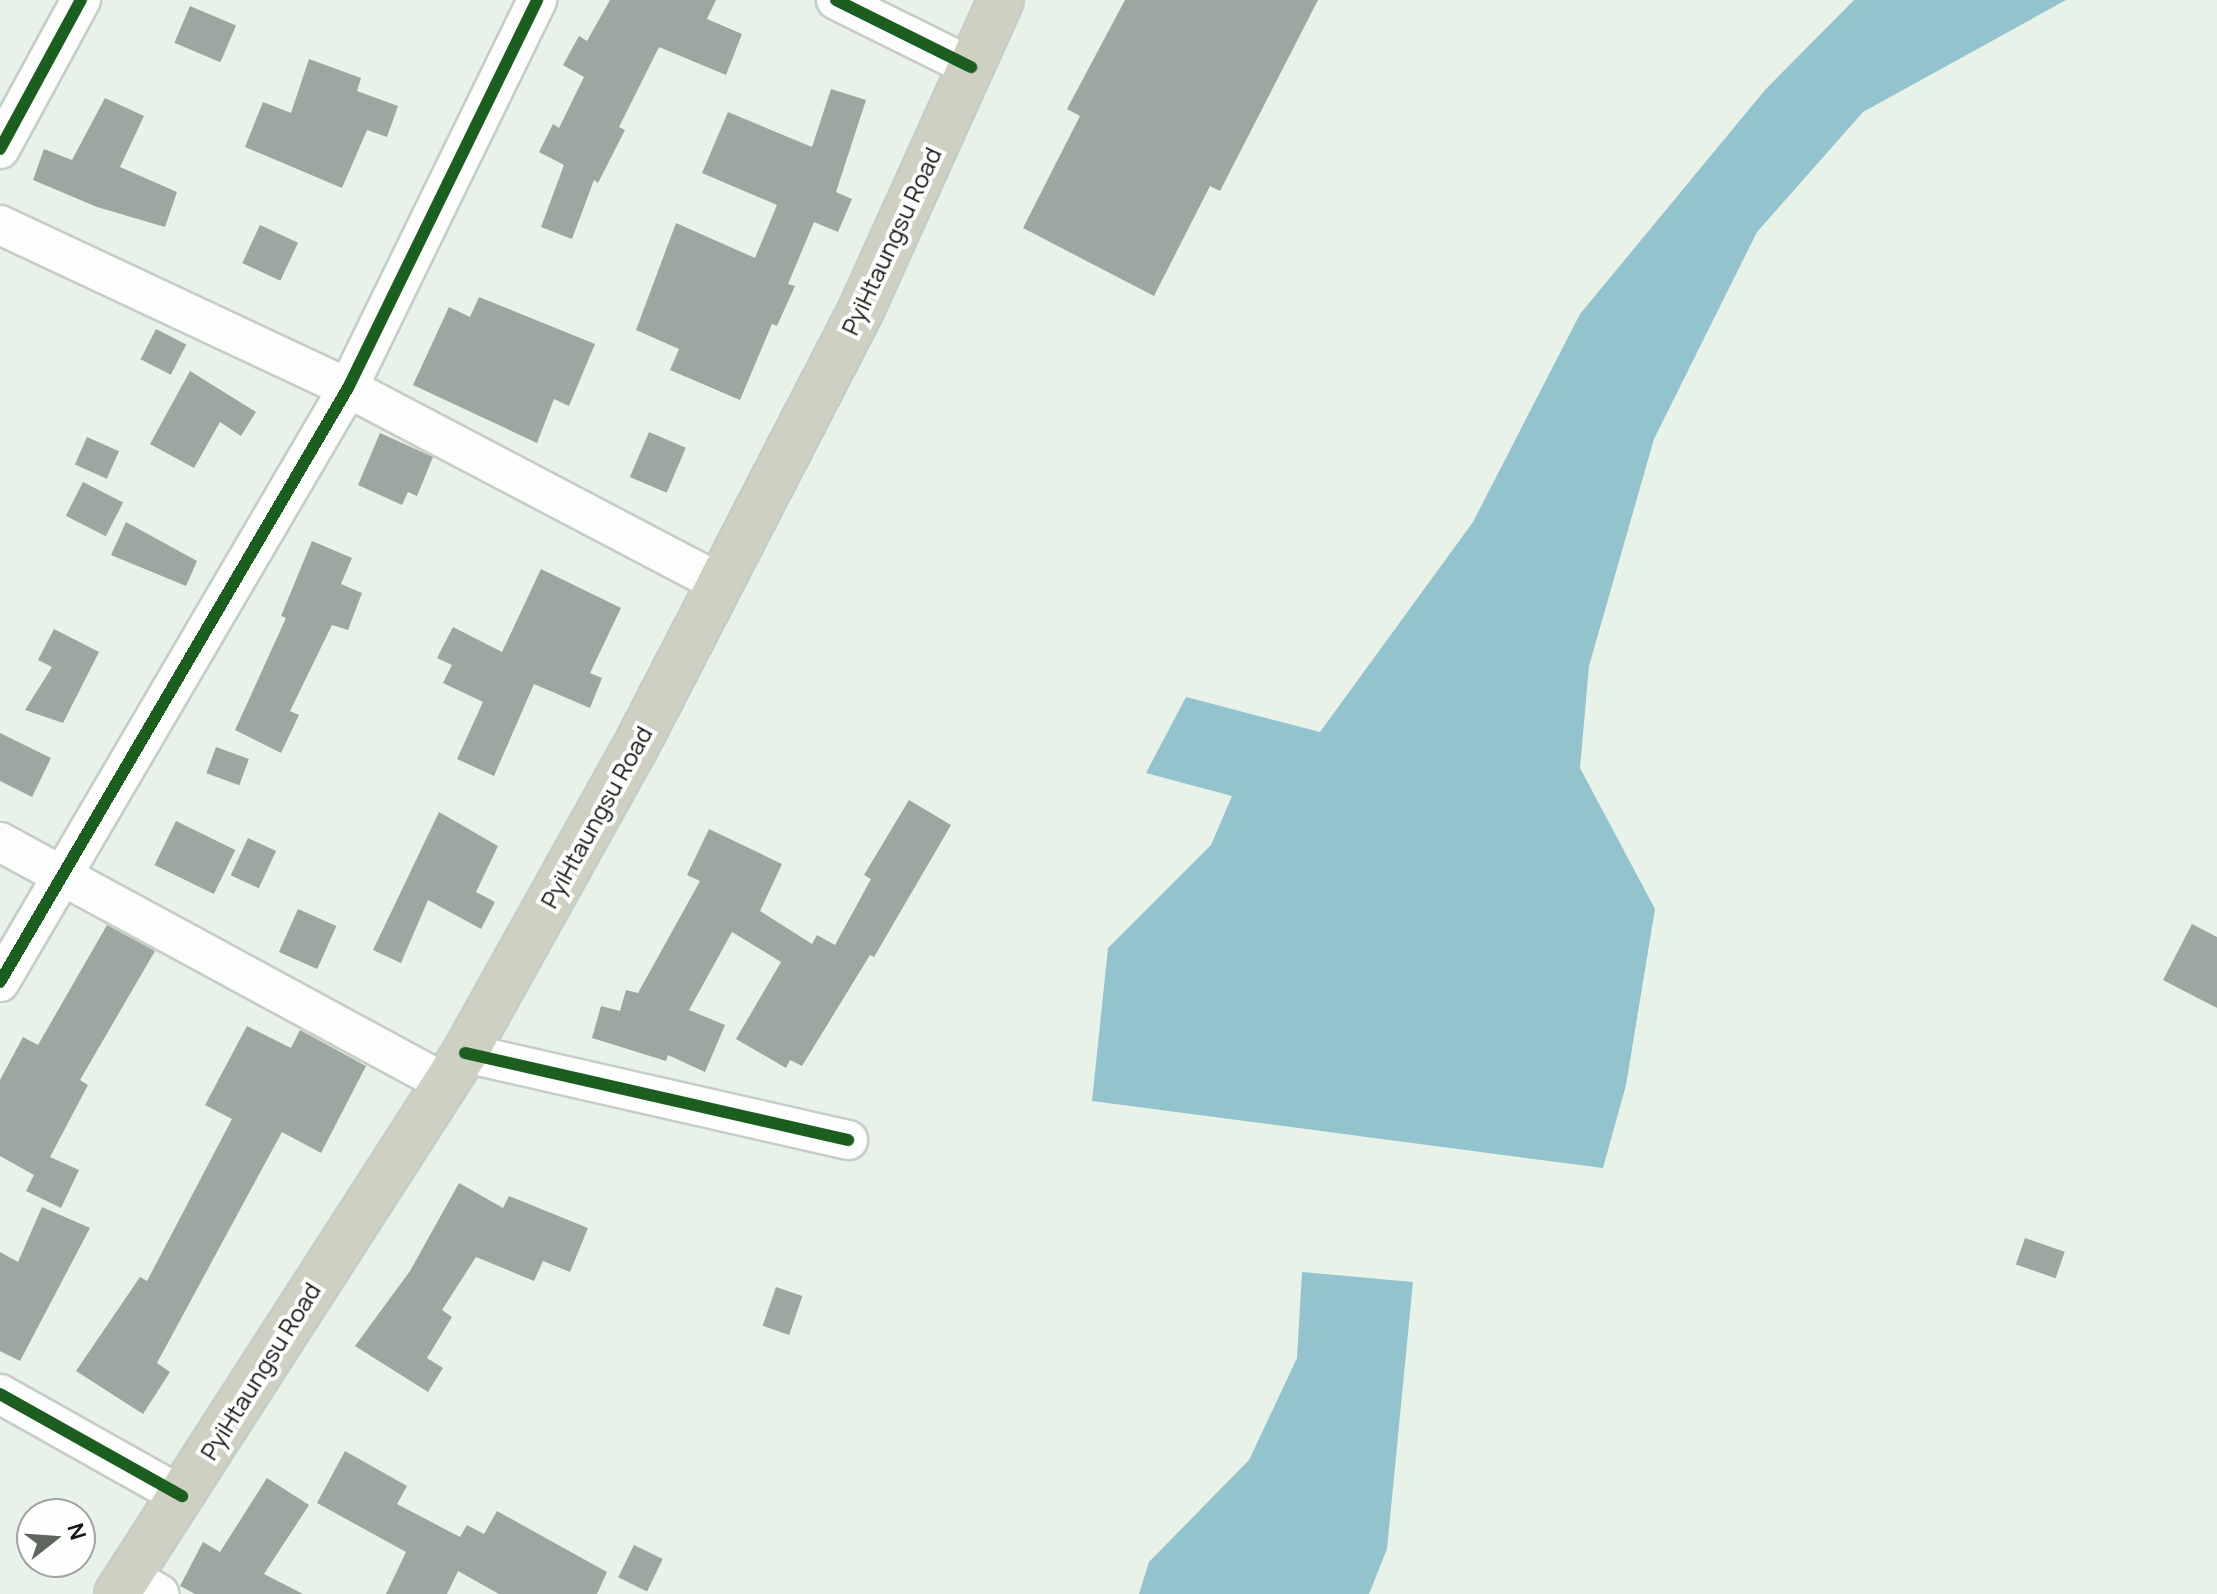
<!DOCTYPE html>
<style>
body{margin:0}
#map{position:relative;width:2217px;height:1594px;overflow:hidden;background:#e8f2e8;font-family:Manrope,sans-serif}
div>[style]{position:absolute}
.water>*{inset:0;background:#93c3cc}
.building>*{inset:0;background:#9da7a1;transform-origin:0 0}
.roads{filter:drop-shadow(2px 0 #c5cec6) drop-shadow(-2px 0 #c5cec6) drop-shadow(0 2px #c5cec6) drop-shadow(0 -2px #c5cec6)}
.street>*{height:38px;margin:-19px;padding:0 19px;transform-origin:19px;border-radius:19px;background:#fcfdfc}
.highway>*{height:44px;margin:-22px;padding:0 22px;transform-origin:22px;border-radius:22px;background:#ced0c2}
.cycleway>*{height:12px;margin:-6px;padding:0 6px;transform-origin:6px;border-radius:6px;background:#1b5e20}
span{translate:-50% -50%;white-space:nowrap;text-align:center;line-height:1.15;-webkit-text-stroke:8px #fefefe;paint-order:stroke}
.street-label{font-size:24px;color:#141b14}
.north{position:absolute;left:16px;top:1498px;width:80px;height:80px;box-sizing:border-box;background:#fefefe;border:2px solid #a0a3a0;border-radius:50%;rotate:73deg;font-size:22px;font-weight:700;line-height:32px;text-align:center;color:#141b14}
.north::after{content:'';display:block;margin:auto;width:28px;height:36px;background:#5e665e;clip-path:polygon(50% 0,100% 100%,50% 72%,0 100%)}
</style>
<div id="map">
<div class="water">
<div style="clip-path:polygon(1854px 0,2066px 0,1863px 112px,1757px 232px,1654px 439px,1589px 666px,1580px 768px,1655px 909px,1626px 1085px,1603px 1168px,1092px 1101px,1108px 948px,1211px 845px,1232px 796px,1146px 773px,1186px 697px,1320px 732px,1473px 522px,1580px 314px,1765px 90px)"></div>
<div style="clip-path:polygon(1302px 1272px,1413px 1282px,1387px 1549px,1369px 1594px,1139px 1594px,1149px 1562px,1249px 1460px,1297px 1358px)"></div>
</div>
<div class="building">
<div style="clip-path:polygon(610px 0,716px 0,707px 19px,742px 34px,726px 75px,659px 47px,619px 127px,625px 130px,598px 183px,594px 180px,572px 239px,541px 227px,564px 165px,539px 152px,553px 124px,559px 128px,584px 77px,563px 65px,579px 36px,587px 41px)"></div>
<div style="clip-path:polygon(1125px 0,1318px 0,1220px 191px,1210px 186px,1154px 296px,1023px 228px,1080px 116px,1067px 109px)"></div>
<div style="left:190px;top:6px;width:50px;height:40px;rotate:23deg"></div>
<div style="clip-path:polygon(309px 59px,361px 78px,357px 91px,398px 106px,387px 137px,367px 130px,342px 188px,245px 147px,263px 102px,291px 113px)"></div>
<div style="clip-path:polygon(831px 89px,866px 100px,836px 192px,852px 199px,838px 232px,814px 222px,788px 284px,795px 286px,777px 326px,772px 324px,740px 400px,670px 370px,679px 349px,636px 330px,676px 223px,755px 258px,777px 205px,702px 173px,728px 112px,812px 147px)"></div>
<div style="clip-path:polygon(105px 98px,144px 116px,120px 167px,177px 192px,165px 227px,97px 207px,33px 180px,44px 149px,72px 160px)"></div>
<div style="left:260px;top:225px;width:42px;height:42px;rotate:25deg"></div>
<div style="clip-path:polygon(479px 297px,595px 344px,569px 406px,554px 399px,537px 443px,413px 385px,449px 307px,470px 317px)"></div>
<div style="left:156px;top:329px;width:34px;height:34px;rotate:27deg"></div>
<div style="clip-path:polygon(190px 371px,256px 412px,241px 436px,220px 422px,194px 468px,150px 444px)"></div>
<div style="left:649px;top:432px;width:40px;height:49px;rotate:23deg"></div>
<div style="clip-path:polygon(380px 433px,433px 457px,417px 496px,408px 492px,402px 505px,358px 485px)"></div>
<div style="left:87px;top:437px;width:35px;height:30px;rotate:24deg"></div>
<div style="left:83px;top:482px;width:45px;height:38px;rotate:27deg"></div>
<div style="clip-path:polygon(126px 522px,197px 561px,186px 586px,111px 555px)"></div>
<div style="clip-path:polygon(312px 541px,352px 558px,341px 584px,362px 593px,348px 630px,332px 625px,290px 711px,299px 715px,281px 753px,235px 730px,286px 618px,281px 616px)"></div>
<div style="clip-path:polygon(541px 569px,621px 608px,590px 673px,602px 678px,590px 708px,534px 684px,494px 776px,457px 759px,483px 702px,443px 683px,452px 665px,437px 658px,453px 627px,502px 652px)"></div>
<div style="clip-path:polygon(54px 629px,99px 652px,63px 723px,25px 710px,52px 667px,38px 660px)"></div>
<div style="clip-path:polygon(0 733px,51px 758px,32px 797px,0 781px)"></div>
<div style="left:216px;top:747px;width:35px;height:28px;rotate:20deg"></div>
<div style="clip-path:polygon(909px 800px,951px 825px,874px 957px,870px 955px,802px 1066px,790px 1060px,786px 1068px,736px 1039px,781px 962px,732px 932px,689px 1010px,725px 1025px,705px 1072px,668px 1055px,666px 1061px,592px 1038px,601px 1006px,620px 1011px,626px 990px,638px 993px,700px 881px,687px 875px,709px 829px,782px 864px,760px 911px,812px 944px,817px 935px,835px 945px,871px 879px,864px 875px)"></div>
<div style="clip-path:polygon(439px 812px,498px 846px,476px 892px,495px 902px,481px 929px,428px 900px,401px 963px,373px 950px)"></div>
<div style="left:176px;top:821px;width:66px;height:49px;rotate:26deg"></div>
<div style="left:248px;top:838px;width:31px;height:41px;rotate:25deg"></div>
<div style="left:298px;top:909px;width:42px;height:47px;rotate:24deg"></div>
<div style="clip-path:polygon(2192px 924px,2217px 937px,2217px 1008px,2163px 980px)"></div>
<div style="clip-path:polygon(107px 925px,155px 951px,80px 1080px,88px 1085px,50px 1157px,79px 1170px,61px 1208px,26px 1191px,34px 1175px,0 1156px,0 1080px,23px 1037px,38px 1045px)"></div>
<div style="clip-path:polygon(247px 1026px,291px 1048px,300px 1030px,366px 1066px,321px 1153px,282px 1132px,157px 1363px,170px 1372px,143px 1414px,76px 1371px,140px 1277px,147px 1281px,232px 1119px,205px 1105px)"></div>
<div style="clip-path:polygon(459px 1183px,503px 1208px,509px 1196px,588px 1228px,570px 1272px,543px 1261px,534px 1281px,476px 1257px,442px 1310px,452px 1317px,427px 1358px,443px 1368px,428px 1392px,355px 1346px,410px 1271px)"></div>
<div style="clip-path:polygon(42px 1207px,90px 1228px,20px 1361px,0 1351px,0 1252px,18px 1262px)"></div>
<div style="left:2025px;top:1238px;width:42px;height:28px;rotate:19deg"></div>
<div style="left:776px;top:1287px;width:28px;height:41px;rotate:19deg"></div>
<div style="clip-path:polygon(345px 1451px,407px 1486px,397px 1504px,460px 1537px,467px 1525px,484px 1534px,497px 1511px,607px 1572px,597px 1594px,499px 1594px,458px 1571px,447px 1594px,386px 1594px,406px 1552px,317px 1503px)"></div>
<div style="clip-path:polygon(267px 1478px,309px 1505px,264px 1574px,303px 1594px,195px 1594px,180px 1586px,203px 1542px,220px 1552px)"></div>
<div style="left:634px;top:1545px;width:32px;height:36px;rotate:26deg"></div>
</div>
<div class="roads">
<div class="street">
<div style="left:836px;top:0;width:151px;rotate:26.4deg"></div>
<div style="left:0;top:149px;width:170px;rotate:-61.5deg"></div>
<div style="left:0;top:225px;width:384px;rotate:25.1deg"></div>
<div style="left:348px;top:388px;width:420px;rotate:27.7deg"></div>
<div style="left:0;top:842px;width:504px;rotate:28.45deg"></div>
<div style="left:0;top:982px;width:688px;rotate:-59.64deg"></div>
<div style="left:348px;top:388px;width:432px;rotate:-64deg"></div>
<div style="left:465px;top:1053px;width:393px;rotate:12.8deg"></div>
<div style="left:0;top:1394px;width:209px;rotate:29.3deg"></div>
<div style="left:130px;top:1577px;width:34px;rotate:30deg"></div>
</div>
<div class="highway">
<div style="left:117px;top:1594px;width:643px;rotate:-57.25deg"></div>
<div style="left:465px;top:1053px;width:351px;rotate:-60.9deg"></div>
<div style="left:636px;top:746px;width:491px;rotate:-62.7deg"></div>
<div style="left:861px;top:310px;width:340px;rotate:-65.7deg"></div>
</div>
</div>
<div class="cycleway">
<div style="left:836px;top:0;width:151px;rotate:26.4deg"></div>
<div style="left:0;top:149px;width:170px;rotate:-61.5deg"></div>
<div style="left:0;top:982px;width:688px;rotate:-59.64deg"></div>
<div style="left:348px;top:388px;width:432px;rotate:-64deg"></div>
<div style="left:465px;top:1053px;width:393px;rotate:12.8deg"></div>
<div style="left:0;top:1394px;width:209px;rotate:29.3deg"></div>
</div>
<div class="street-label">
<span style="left:891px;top:241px;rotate:-65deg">PyiHtaungsu Road</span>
<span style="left:596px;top:817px;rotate:-61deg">PyiHtaungsu Road</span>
<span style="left:260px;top:1371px;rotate:-58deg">PyiHtaungsu Road</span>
</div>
<div class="north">N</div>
</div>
